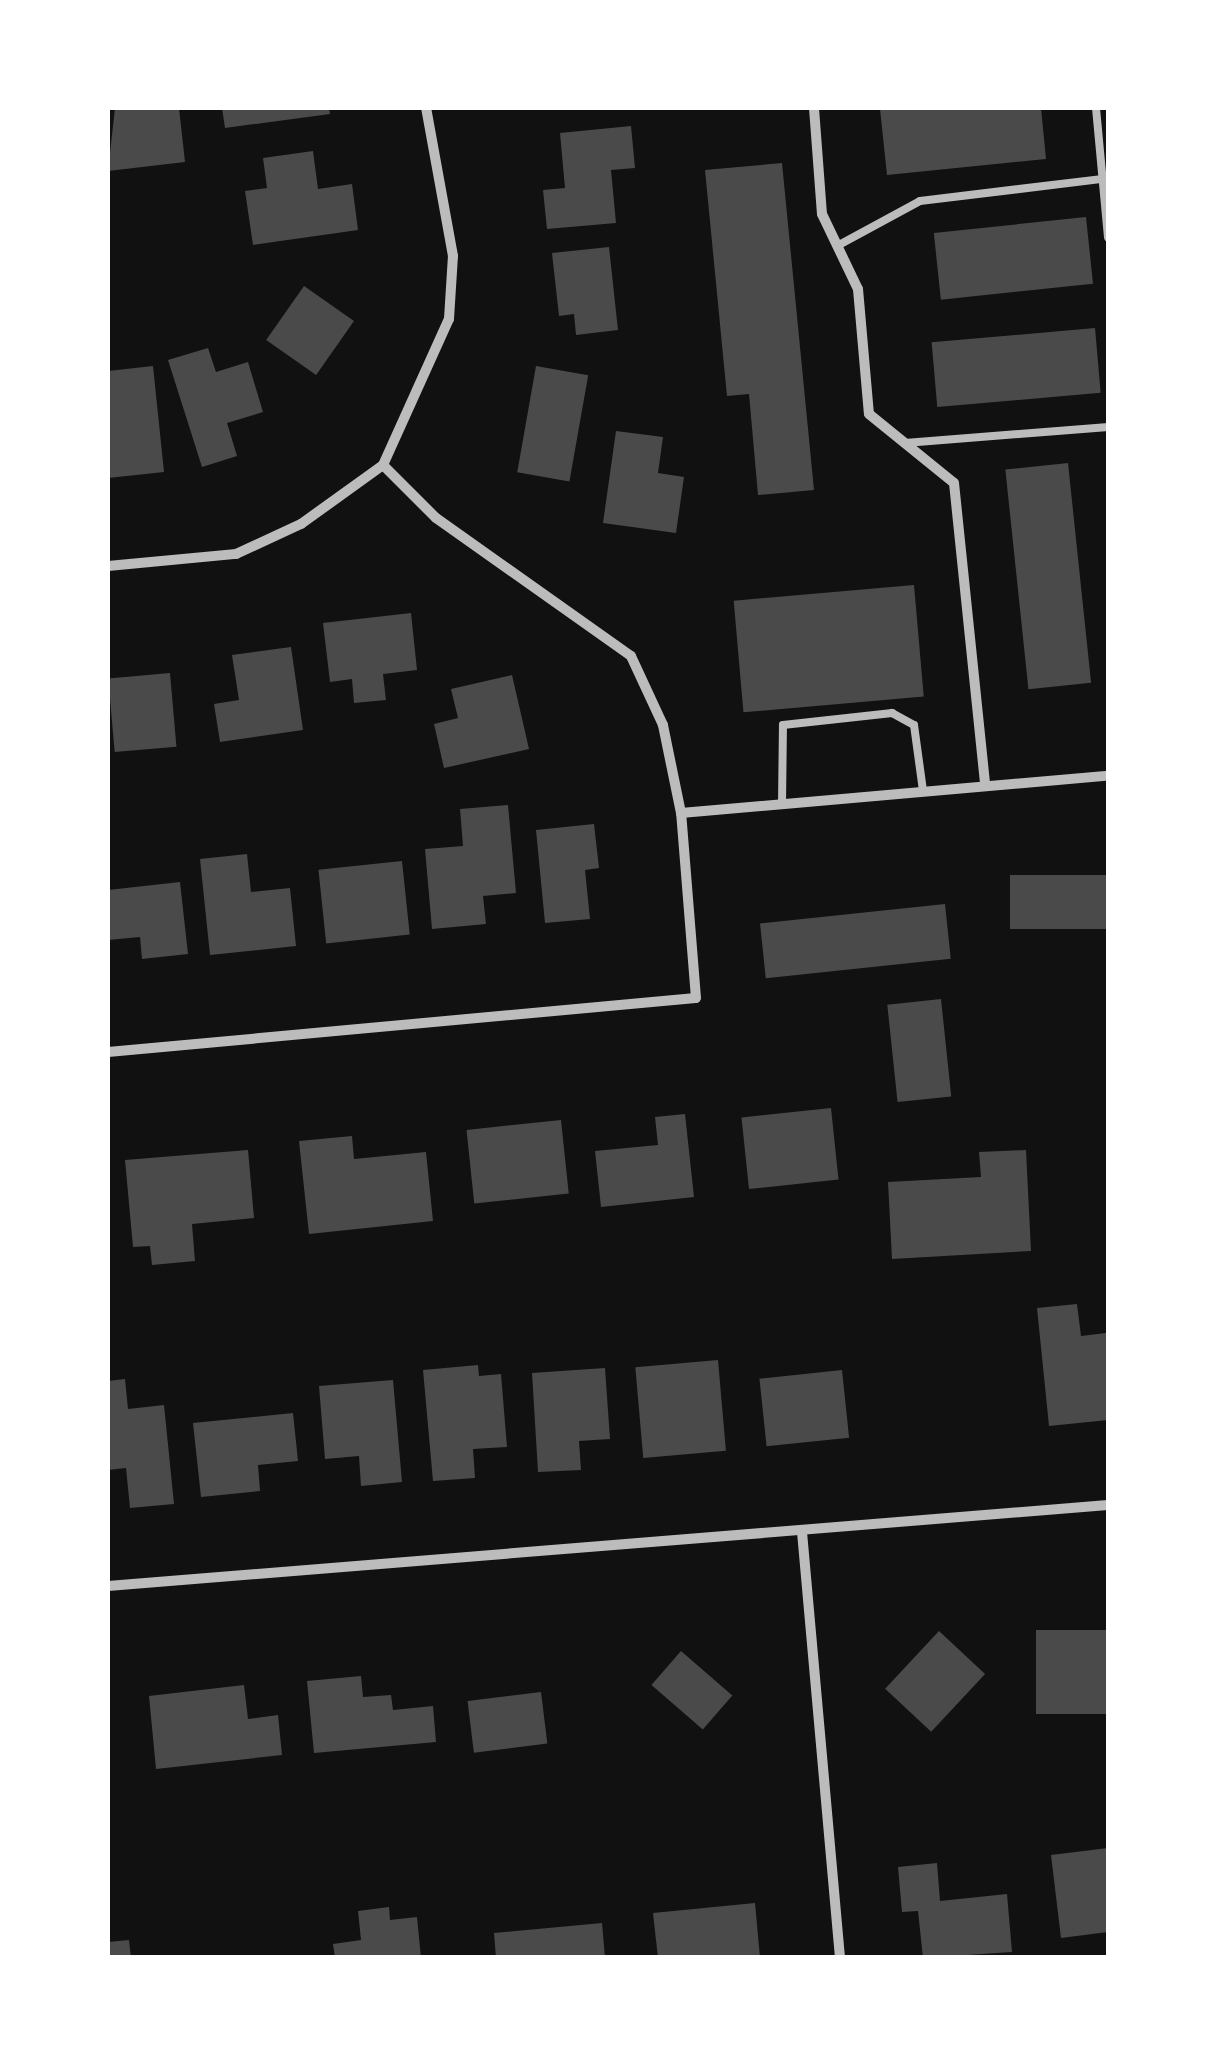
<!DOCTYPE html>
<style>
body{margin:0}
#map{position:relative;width:1216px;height:2065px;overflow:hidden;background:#111;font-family:Georgia,serif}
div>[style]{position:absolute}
.building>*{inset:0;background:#4a4a4a;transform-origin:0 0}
.service>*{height:8px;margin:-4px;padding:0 4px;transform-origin:4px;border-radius:4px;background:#bcbcbc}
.minor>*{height:10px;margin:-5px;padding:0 5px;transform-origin:5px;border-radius:5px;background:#bcbcbc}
span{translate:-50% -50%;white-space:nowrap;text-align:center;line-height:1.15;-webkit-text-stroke:10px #fff;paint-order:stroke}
.frame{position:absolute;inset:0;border:110px solid #fff;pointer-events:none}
</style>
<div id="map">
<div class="building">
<div style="clip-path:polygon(115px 108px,179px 108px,185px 162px,108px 171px)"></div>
<div style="clip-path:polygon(222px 108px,329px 108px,330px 114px,225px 128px)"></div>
<div style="clip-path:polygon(1041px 108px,1046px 159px,887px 175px,880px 109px)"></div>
<div style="clip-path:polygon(631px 126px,635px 168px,611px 170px,616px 223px,547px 229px,543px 190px,565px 188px,560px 133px)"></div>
<div style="clip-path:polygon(313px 151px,318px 189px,352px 184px,358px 230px,253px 245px,245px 191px,267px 188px,263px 158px)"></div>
<div style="clip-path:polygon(782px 163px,814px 490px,758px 495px,749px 394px,727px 396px,705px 170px)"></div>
<div style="left:1086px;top:217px;width:67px;height:153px;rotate:84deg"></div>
<div style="clip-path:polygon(609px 247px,618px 330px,576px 335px,574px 314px,559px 316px,552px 253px)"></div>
<div style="left:304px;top:286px;width:61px;height:66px;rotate:35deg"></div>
<div style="left:1095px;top:328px;width:65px;height:164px;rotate:85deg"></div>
<div style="clip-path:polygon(208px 348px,216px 372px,248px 362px,263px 412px,227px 423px,237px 456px,202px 467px,168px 360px)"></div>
<div style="clip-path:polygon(153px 366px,164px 472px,108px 478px,108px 371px)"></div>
<div style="left:536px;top:366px;width:53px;height:108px;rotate:10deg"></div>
<div style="clip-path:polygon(616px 431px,663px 437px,658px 473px,684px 477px,676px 533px,603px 523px)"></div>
<div style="left:1068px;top:463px;width:221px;height:63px;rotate:84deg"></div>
<div style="left:914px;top:585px;width:112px;height:181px;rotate:85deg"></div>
<div style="clip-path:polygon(411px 613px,417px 670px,383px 674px,386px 700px,354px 703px,352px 679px,330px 682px,323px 623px)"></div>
<div style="clip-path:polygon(291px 647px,303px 730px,220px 742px,214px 704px,239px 700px,232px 655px)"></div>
<div style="left:170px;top:673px;width:74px;height:62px;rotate:85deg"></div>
<div style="clip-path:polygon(512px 675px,529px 749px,444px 768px,434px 724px,458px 718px,451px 689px)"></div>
<div style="clip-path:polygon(508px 805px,516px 893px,483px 896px,486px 924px,432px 929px,425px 849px,463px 846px,460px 809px)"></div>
<div style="clip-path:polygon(594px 824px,599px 868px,585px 870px,590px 919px,545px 923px,536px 830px)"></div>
<div style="clip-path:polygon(247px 854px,251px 892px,290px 888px,296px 946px,210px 955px,200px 859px)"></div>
<div style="left:402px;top:861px;width:74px;height:84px;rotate:84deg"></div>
<div style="left:1108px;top:875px;width:54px;height:98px;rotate:90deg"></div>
<div style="clip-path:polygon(180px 882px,188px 954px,142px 959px,140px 937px,108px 940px,108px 890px)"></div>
<div style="left:945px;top:904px;width:55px;height:186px;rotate:84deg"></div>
<div style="left:941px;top:999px;width:98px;height:54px;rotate:84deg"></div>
<div style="left:831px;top:1108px;width:72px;height:90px;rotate:84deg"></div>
<div style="clip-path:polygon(685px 1114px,694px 1197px,601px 1207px,595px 1151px,658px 1145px,655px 1117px)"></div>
<div style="left:561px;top:1120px;width:74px;height:95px;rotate:84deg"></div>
<div style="clip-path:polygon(352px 1136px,354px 1159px,426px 1152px,433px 1221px,309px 1234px,299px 1141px)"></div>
<div style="clip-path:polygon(248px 1150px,254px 1218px,192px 1224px,195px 1261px,152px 1265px,150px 1246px,133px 1247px,125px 1160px)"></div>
<div style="clip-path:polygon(1026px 1150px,1031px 1251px,892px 1259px,888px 1182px,981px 1177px,979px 1152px)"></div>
<div style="clip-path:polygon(1077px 1304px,1081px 1336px,1106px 1333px,1108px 1420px,1049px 1426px,1037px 1308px)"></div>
<div style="left:718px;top:1360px;width:91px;height:83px;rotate:85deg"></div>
<div style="clip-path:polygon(478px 1365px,479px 1376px,501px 1374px,507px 1447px,473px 1449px,475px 1478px,433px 1481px,423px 1370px)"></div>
<div style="clip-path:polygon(605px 1368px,610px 1439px,579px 1441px,581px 1470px,538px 1472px,532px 1373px)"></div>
<div style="left:842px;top:1370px;width:68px;height:83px;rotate:84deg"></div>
<div style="clip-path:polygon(125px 1379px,128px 1409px,164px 1405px,174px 1504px,130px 1508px,126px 1468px,108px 1470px,108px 1381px)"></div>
<div style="clip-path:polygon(393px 1380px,402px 1482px,361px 1486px,359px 1456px,325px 1459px,319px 1386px)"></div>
<div style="clip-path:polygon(293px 1413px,298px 1461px,258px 1465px,260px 1491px,201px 1497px,193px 1423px)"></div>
<div style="left:1108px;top:1630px;width:84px;height:72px;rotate:90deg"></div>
<div style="left:939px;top:1631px;width:63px;height:79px;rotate:43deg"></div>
<div style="left:681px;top:1651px;width:68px;height:45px;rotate:41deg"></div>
<div style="clip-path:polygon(361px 1676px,363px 1697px,391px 1695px,393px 1710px,433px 1706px,436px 1742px,314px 1753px,307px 1681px)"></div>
<div style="clip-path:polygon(244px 1685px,248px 1719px,278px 1715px,282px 1755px,156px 1769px,149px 1696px)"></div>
<div style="left:541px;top:1692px;width:52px;height:74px;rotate:83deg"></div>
<div style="clip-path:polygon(1108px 1848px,1108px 1932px,1061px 1938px,1051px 1855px)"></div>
<div style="clip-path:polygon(937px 1863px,940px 1901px,1007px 1894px,1012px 1952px,923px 1958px,918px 1911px,902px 1912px,898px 1867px)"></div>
<div style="clip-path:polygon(755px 1903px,760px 1958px,658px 1958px,653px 1913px)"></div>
<div style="clip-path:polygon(389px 1907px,390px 1920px,417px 1917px,421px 1958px,335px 1958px,333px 1944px,361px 1940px,358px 1911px)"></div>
<div style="clip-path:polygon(602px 1923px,605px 1958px,496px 1958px,494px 1933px)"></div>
<div style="clip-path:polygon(129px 1940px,131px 1958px,108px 1958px,108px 1942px)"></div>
</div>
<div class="service">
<div style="left:1096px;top:108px;width:130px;rotate:84.7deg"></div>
<div style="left:837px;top:246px;width:94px;rotate:-28.5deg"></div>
<div style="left:920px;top:201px;width:184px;rotate:-6.9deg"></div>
<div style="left:905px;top:443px;width:204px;rotate:-4.5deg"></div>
<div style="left:782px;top:804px;width:79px;rotate:-89.3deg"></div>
<div style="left:783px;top:725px;width:110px;rotate:-6.3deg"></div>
<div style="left:892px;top:713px;width:25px;rotate:29deg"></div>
<div style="left:914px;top:725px;width:67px;rotate:82.2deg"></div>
</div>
<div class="minor">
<div style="left:814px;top:108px;width:106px;rotate:85.7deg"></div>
<div style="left:822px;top:214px;width:83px;rotate:64.4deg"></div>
<div style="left:858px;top:289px;width:125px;rotate:85deg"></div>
<div style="left:869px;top:414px;width:109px;rotate:39.1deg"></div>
<div style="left:954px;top:483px;width:304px;rotate:84.1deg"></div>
<div style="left:108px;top:566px;width:129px;rotate:-5.4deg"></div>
<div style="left:236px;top:554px;width:72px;rotate:-24.8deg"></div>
<div style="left:301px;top:524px;width:101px;rotate:-35.7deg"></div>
<div style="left:681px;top:813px;width:429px;rotate:-5deg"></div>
<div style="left:108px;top:1052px;width:590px;rotate:-5.25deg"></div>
<div style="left:696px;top:998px;width:186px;rotate:-94.6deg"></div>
<div style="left:681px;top:813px;width:90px;rotate:-101.6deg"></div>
<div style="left:663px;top:725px;width:76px;rotate:-114.9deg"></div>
<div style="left:631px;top:656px;width:239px;rotate:-144.7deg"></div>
<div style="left:436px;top:518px;width:75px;rotate:-135deg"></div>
<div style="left:383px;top:465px;width:160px;rotate:-65.7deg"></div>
<div style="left:449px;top:319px;width:63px;rotate:-86.4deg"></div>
<div style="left:453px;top:256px;width:150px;rotate:-100.3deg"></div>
<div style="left:802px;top:1532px;width:428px;rotate:84.9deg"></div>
<div style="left:108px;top:1586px;width:1003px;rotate:-4.63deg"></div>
</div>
<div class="frame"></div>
</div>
